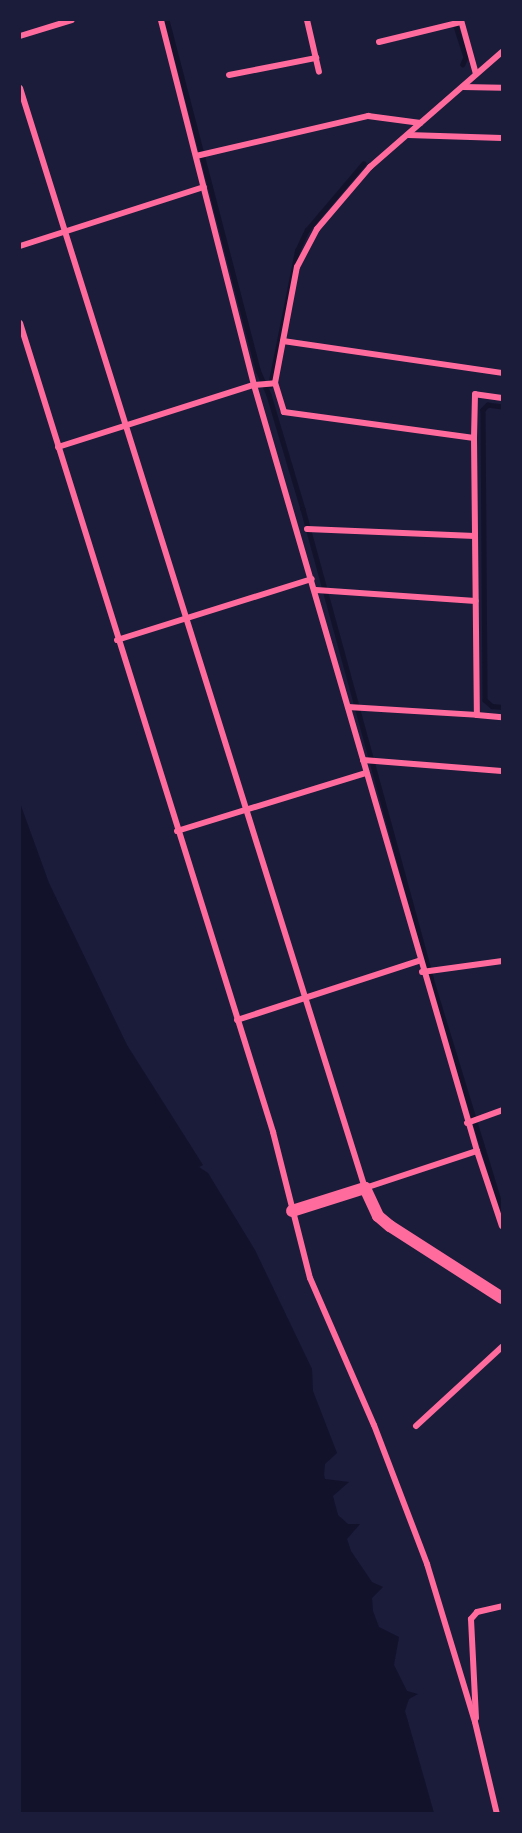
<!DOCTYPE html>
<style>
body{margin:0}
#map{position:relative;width:522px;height:1833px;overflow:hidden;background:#1b1b3a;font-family:Quicksand,sans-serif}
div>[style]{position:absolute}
.water>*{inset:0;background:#12122b}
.stream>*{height:4.5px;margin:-2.25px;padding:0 2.25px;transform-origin:2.25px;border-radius:2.25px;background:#12122b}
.minor>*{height:6px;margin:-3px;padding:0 3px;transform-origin:3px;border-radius:3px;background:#ff6b9d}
.secondary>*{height:12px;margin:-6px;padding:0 6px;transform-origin:6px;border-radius:6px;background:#ff6b9d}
span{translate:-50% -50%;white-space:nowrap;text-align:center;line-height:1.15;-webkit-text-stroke:4.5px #1b1b3a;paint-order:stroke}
.frame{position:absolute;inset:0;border:21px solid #1b1b3a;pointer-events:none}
</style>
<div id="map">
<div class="water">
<div style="clip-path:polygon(20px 803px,49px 883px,127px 1045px,203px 1165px,199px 1167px,208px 1173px,255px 1250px,312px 1369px,313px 1391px,337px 1453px,325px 1464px,324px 1475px,325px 1479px,349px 1482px,333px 1496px,338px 1515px,348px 1524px,360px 1524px,347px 1539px,351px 1551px,372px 1582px,383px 1587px,372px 1598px,373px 1611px,379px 1627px,399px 1637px,394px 1665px,407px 1691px,418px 1694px,409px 1699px,405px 1711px,434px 1813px,20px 1813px)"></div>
</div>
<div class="stream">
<div style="left:167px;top:20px;width:362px;rotate:75.4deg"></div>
<div style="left:258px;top:370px;width:27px;rotate:66deg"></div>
<div style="left:269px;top:395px;width:119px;rotate:73.4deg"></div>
<div style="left:303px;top:509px;width:486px;rotate:74.7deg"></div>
<div style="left:431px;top:978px;width:243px;rotate:73deg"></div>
<div style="left:454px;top:20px;width:39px;rotate:72deg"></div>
<div style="left:466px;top:57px;width:8px;rotate:113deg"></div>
<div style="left:270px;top:386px;width:138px;rotate:-78.7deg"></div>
<div style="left:297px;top:251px;width:23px;rotate:-65deg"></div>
<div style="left:307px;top:230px;width:87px;rotate:-49.7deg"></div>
<div style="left:502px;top:407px;width:14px;rotate:-172deg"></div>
<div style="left:488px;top:405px;width:7px;rotate:135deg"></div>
<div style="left:483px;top:410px;width:290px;rotate:89.6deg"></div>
<div style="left:485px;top:700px;width:9px;rotate:41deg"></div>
<div style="left:492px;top:706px;width:10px;rotate:6deg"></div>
</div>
<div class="minor">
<div style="left:307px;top:20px;width:53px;rotate:77deg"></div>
<div style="left:461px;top:20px;width:56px;rotate:74.5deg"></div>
<div style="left:20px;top:36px;width:54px;rotate:-17.1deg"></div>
<div style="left:379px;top:42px;width:84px;rotate:-13.7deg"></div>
<div style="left:229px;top:75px;width:89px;rotate:-11.1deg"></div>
<div style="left:463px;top:87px;width:39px;rotate:1deg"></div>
<div style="left:20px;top:88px;width:1153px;rotate:72.59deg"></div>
<div style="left:365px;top:1188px;width:118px;rotate:-18.3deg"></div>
<div style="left:477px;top:1151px;width:798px;rotate:-106.23deg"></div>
<div style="left:254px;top:385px;width:377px;rotate:-104.3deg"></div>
<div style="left:408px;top:135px;width:94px;rotate:1.8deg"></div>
<div style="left:196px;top:156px;width:177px;rotate:-13.1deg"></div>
<div style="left:368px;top:116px;width:53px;rotate:7.5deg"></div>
<div style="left:20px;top:246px;width:193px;rotate:-17.8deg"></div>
<div style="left:20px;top:323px;width:848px;rotate:72.63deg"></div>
<div style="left:273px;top:1132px;width:151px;rotate:75.8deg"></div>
<div style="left:310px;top:1278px;width:160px;rotate:66.5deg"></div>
<div style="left:374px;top:1425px;width:149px;rotate:69.1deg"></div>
<div style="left:427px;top:1564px;width:165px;rotate:73.1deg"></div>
<div style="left:475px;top:1722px;width:95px;rotate:76.6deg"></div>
<div style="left:283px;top:341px;width:221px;rotate:8.3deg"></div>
<div style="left:502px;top:398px;width:27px;rotate:-172deg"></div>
<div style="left:475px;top:394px;width:44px;rotate:91.3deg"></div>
<div style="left:474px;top:438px;width:277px;rotate:89.4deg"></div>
<div style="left:477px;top:715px;width:25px;rotate:5deg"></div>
<div style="left:474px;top:438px;width:192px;rotate:-172.2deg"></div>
<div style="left:284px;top:412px;width:30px;rotate:-107deg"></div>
<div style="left:275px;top:383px;width:118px;rotate:-79.3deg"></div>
<div style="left:297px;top:267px;width:43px;rotate:-62.2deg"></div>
<div style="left:317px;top:229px;width:82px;rotate:-49.5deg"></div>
<div style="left:370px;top:167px;width:175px;rotate:-41.1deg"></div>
<div style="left:58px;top:447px;width:206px;rotate:-17.6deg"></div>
<div style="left:254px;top:385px;width:21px;rotate:-5deg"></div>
<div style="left:307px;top:529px;width:168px;rotate:2.4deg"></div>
<div style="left:316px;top:590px;width:160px;rotate:3.9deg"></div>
<div style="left:117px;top:640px;width:204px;rotate:-17.4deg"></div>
<div style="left:348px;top:707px;width:129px;rotate:3.5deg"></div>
<div style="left:363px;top:760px;width:139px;rotate:4.5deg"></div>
<div style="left:177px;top:831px;width:198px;rotate:-17.1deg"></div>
<div style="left:422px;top:972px;width:81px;rotate:-7.8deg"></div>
<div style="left:237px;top:1020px;width:191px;rotate:-18deg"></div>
<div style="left:467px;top:1123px;width:37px;rotate:-20deg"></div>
<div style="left:477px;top:1151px;width:79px;rotate:71.6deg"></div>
<div style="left:416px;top:1426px;width:117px;rotate:-42.6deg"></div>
<div style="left:476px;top:1718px;width:99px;rotate:-92.9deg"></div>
<div style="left:471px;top:1619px;width:9px;rotate:-49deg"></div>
<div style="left:477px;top:1612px;width:26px;rotate:-13deg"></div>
</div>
<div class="secondary">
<div style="left:292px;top:1211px;width:77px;rotate:-17.5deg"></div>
<div style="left:365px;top:1188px;width:31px;rotate:65deg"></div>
<div style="left:378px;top:1216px;width:16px;rotate:40deg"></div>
<div style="left:390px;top:1226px;width:133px;rotate:32.7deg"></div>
</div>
<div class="frame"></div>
</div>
